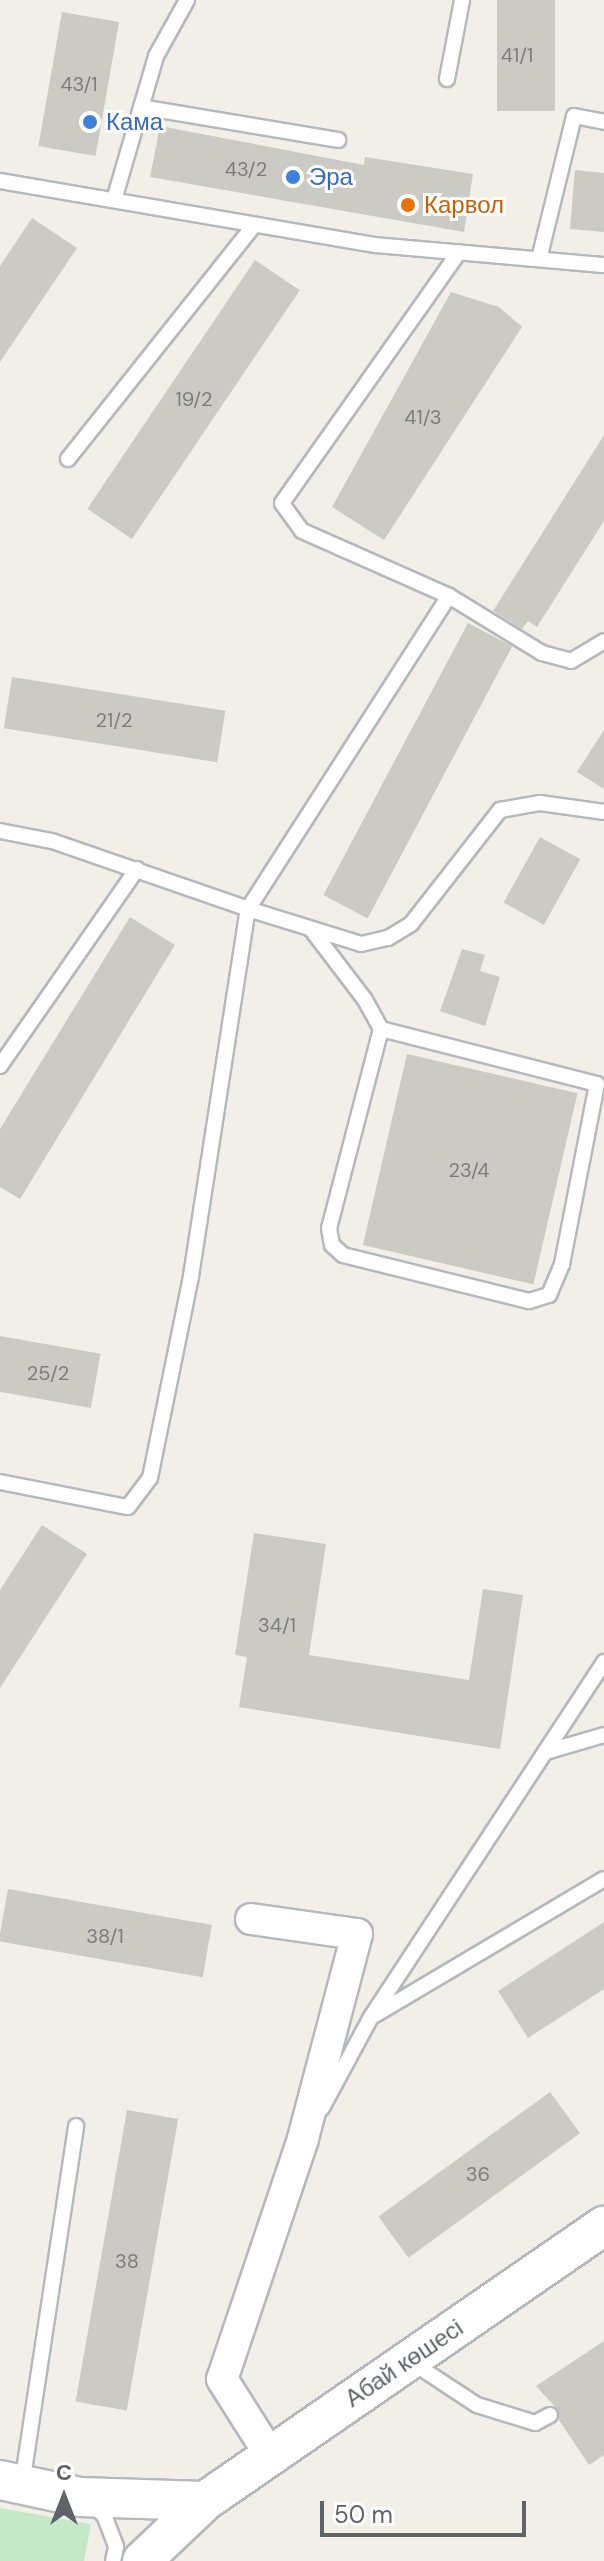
<!DOCTYPE html>
<meta charset="utf-8">
<style>
body{margin:0}
#map{position:relative;width:604px;height:2561px;overflow:hidden;background:#f1efe8;font-family:"DM Sans",sans-serif}
div>[style]{position:absolute}
.green>*{inset:0;background:#c5e8c5}
.building>*{inset:0;background:#cccac5;transform-origin:0 0}
.roads{filter:drop-shadow(2px 0 #b5b8bc) drop-shadow(-2px 0 #b5b8bc) drop-shadow(0 2px #b5b8bc) drop-shadow(0 -2px #b5b8bc)}
.service>*{height:14px;margin:-7px;padding:0 7px;transform-origin:7px;border-radius:7px;background:#fff}
.minor>*{height:30px;margin:-15px;padding:0 15px;transform-origin:15px;border-radius:15px;background:#fff}
.tertiary>*{height:38px;margin:-19px;padding:0 19px;transform-origin:19px;border-radius:19px;background:#fff}
.dots>*{width:22px;height:22px;translate:-50% -50%;box-sizing:border-box;border:4px solid #fff;border-radius:50%}
span{translate:-50% -50%;white-space:nowrap;text-align:center;line-height:1.15;-webkit-text-stroke:6px #fff;paint-order:stroke}
.number-label{font-size:20px;color:#7a7d7f}
.number-label span{-webkit-text-stroke-width:0}
.shop-label{font-size:24px;color:#366cbe}
.left{translate:0 -50%;text-align:left}
.food-label{font-size:24px;color:#c56008}
.street-label{font-size:24px;color:#5f6368}
.north{position:absolute;left:24px;top:2457px;width:80px;height:80px;-webkit-text-stroke:6px #fff;paint-order:stroke;rotate:0deg;font-size:22px;font-weight:700;line-height:32px;text-align:center;color:#5f6368}
.north::after{content:'';display:block;margin:auto;width:28px;height:36px;background:#5f6368;clip-path:polygon(50% 0,100% 100%,50% 72%,0 100%)}
.scale{position:absolute;left:320px;top:2501px;width:206px;height:36px;box-sizing:border-box;border:4px solid #5f6368;border-top:0;padding-left:10px;font-size:24px;line-height:28px;white-space:nowrap;color:#5f6368;-webkit-text-stroke:6px #fff;paint-order:stroke}
</style>
<div id="map">
<div class="green">
<div style="clip-path:polygon(0 2508px,91px 2524px,84px 2561px,0 2561px)"></div>
</div>
<div class="building">
<div style="left:497px;top:0;width:58px;height:111px"></div>
<div style="left:62px;top:12px;width:58px;height:136px;rotate:10deg"></div>
<div style="clip-path:polygon(160px 126px,364px 165px,365px 157px,473px 174px,464px 232px,150px 177px)"></div>
<div style="clip-path:polygon(575px 170px,604px 173px,604px 232px,570px 229px)"></div>
<div style="clip-path:polygon(32px 218px,77px 248px,0 362px,0 266px)"></div>
<div style="left:255px;top:260px;width:54px;height:300px;rotate:34deg"></div>
<div style="clip-path:polygon(451px 292px,499px 307px,522px 327px,384px 540px,332px 507px)"></div>
<div style="clip-path:polygon(604px 435px,604px 521px,537px 627px,528px 621px,522px 629px,493px 611px)"></div>
<div style="left:468px;top:623px;width:50px;height:308px;rotate:28deg"></div>
<div style="left:12px;top:677px;width:216px;height:52px;rotate:9deg"></div>
<div style="clip-path:polygon(604px 730px,604px 789px,577px 772px)"></div>
<div style="left:540px;top:837px;width:46px;height:75px;rotate:29deg"></div>
<div style="clip-path:polygon(130px 917px,175px 945px,20px 1199px,0 1187px,0 1129px)"></div>
<div style="clip-path:polygon(462px 949px,485px 955px,480px 971px,500px 977px,485px 1026px,440px 1011px)"></div>
<div style="left:407px;top:1054px;width:175px;height:196px;rotate:13deg"></div>
<div style="left:0;top:1336px;width:102px;height:55px;rotate:10deg"></div>
<div style="clip-path:polygon(42px 1525px,87px 1554px,0 1688px,0 1590px)"></div>
<div style="clip-path:polygon(254px 1533px,326px 1544px,309px 1655px,469px 1680px,483px 1589px,523px 1595px,500px 1749px,239px 1707px,247px 1657px,235px 1655px)"></div>
<div style="left:8px;top:1889px;width:207px;height:53px;rotate:10deg"></div>
<div style="clip-path:polygon(604px 1922px,604px 1989px,528px 2038px,498px 1991px)"></div>
<div style="left:550px;top:2092px;width:51px;height:212px;rotate:54deg"></div>
<div style="left:127px;top:2110px;width:52px;height:296px;rotate:10deg"></div>
<div style="clip-path:polygon(604px 2341px,604px 2455px,589px 2465px,559px 2420px,558px 2410px,536px 2386px)"></div>
</div>
<div class="roads">
<div class="service">
<div style="left:447px;top:79px;width:80px;rotate:-79.2deg"></div>
<div style="left:141px;top:107px;width:200px;rotate:9.5deg"></div>
<div style="left:0;top:181px;width:380px;rotate:9.7deg"></div>
<div style="left:375px;top:245px;width:230px;rotate:5deg"></div>
<div style="left:114px;top:200px;width:150px;rotate:-73.7deg"></div>
<div style="left:156px;top:56px;width:64px;rotate:-61deg"></div>
<div style="left:539px;top:259px;width:147px;rotate:-76.2deg"></div>
<div style="left:574px;top:116px;width:31px;rotate:11deg"></div>
<div style="left:68px;top:459px;width:299px;rotate:-51.5deg"></div>
<div style="left:449px;top:596px;width:161px;rotate:-156.1deg"></div>
<div style="left:302px;top:531px;width:34px;rotate:-126deg"></div>
<div style="left:282px;top:503px;width:307px;rotate:-54.8deg"></div>
<div style="left:0;top:831px;width:53px;rotate:10.9deg"></div>
<div style="left:52px;top:841px;width:207px;rotate:19.1deg"></div>
<div style="left:248px;top:909px;width:372px;rotate:-57.3deg"></div>
<div style="left:449px;top:596px;width:109px;rotate:31.5deg"></div>
<div style="left:542px;top:653px;width:30px;rotate:15deg"></div>
<div style="left:571px;top:661px;width:39px;rotate:-31deg"></div>
<div style="left:311px;top:929px;width:89px;rotate:52.7deg"></div>
<div style="left:365px;top:1000px;width:33px;rotate:61deg"></div>
<div style="left:381px;top:1029px;width:206px;rotate:104.6deg"></div>
<div style="left:329px;top:1228px;width:17px;rotate:80deg"></div>
<div style="left:332px;top:1245px;width:15px;rotate:42deg"></div>
<div style="left:343px;top:1255px;width:192px;rotate:13.9deg"></div>
<div style="left:529px;top:1301px;width:21px;rotate:-17deg"></div>
<div style="left:549px;top:1295px;width:34px;rotate:-67deg"></div>
<div style="left:562px;top:1264px;width:183px;rotate:-79deg"></div>
<div style="left:597px;top:1084px;width:223px;rotate:-165.7deg"></div>
<div style="left:0;top:1066px;width:240px;rotate:-55.2deg"></div>
<div style="left:0;top:1482px;width:130px;rotate:11.1deg"></div>
<div style="left:128px;top:1507px;width:36px;rotate:-53deg"></div>
<div style="left:150px;top:1478px;width:206px;rotate:-78.5deg"></div>
<div style="left:191px;top:1276px;width:371px;rotate:-81.2deg"></div>
<div style="left:248px;top:909px;width:118px;rotate:17.2deg"></div>
<div style="left:361px;top:944px;width:28px;rotate:-13deg"></div>
<div style="left:388px;top:938px;width:27px;rotate:-31deg"></div>
<div style="left:411px;top:924px;width:145px;rotate:-52deg"></div>
<div style="left:500px;top:810px;width:41px;rotate:-9.9deg"></div>
<div style="left:540px;top:803px;width:65px;rotate:8deg"></div>
<div style="left:549px;top:1751px;width:57px;rotate:-16.2deg"></div>
<div style="left:375px;top:2015px;width:266px;rotate:-30.7deg"></div>
<div style="left:322px;top:2108px;width:103px;rotate:-61.7deg"></div>
<div style="left:371px;top:2017px;width:425px;rotate:-56.7deg"></div>
<div style="left:413px;top:2363px;width:77px;rotate:33.3deg"></div>
<div style="left:477px;top:2405px;width:61px;rotate:17.2deg"></div>
<div style="left:535px;top:2423px;width:17px;rotate:-28deg"></div>
<div style="left:22px;top:2484px;width:362px;rotate:-81.4deg"></div>
<div style="left:92px;top:2506px;width:15px;rotate:37deg"></div>
<div style="left:104px;top:2515px;width:34px;rotate:69deg"></div>
<div style="left:116px;top:2547px;width:14px;rotate:102deg"></div>
</div>
<div class="minor">
<div style="left:251px;top:1919px;width:107px;rotate:8.1deg"></div>
<div style="left:357px;top:1934px;width:212px;rotate:104.8deg"></div>
<div style="left:303px;top:2139px;width:253px;rotate:108.6deg"></div>
<div style="left:222px;top:2379px;width:90px;rotate:57.7deg"></div>
</div>
<div class="tertiary">
<div style="left:0;top:2480px;width:82px;rotate:12deg"></div>
<div style="left:80px;top:2497px;width:125px;rotate:1.8deg"></div>
<div style="left:142px;top:2561px;width:87px;rotate:-43.6deg"></div>
<div style="left:205px;top:2501px;width:485px;rotate:-34.6deg"></div>
</div>
</div>
<div class="dots">
<div style="left:90px;top:122px;background:#3f7fe0"></div>
<div style="left:293px;top:177px;background:#3f7fe0"></div>
<div style="left:408px;top:205px;background:#e8710a"></div>
</div>
<div class="number-label">
<span style="left:517px;top:55px">41/1</span>
<span style="left:79px;top:84px">43/1</span>
<span style="left:246px;top:169px">43/2</span>
<span style="left:194px;top:399px">19/2</span>
<span style="left:423px;top:417px">41/3</span>
<span style="left:114px;top:720px">21/2</span>
<span style="left:469px;top:1170px">23/4</span>
<span style="left:48px;top:1373px">25/2</span>
<span style="left:277px;top:1625px">34/1</span>
<span style="left:105px;top:1936px">38/1</span>
<span style="left:478px;top:2174px">36</span>
<span style="left:127px;top:2261px">38</span>
</div>
<div class="shop-label">
<span class="left" style="left:106px;top:122px">Кама</span>
<span class="left" style="left:309px;top:177px">Эра</span>
</div>
<div class="food-label">
<span class="left" style="left:424px;top:205px">Карвол</span>
</div>
<div class="street-label">
<span style="left:404px;top:2363px;rotate:-34deg">Абай көшесі</span>
</div>
<div class="north">С</div>
<div class="scale">50 m</div>
</div>
